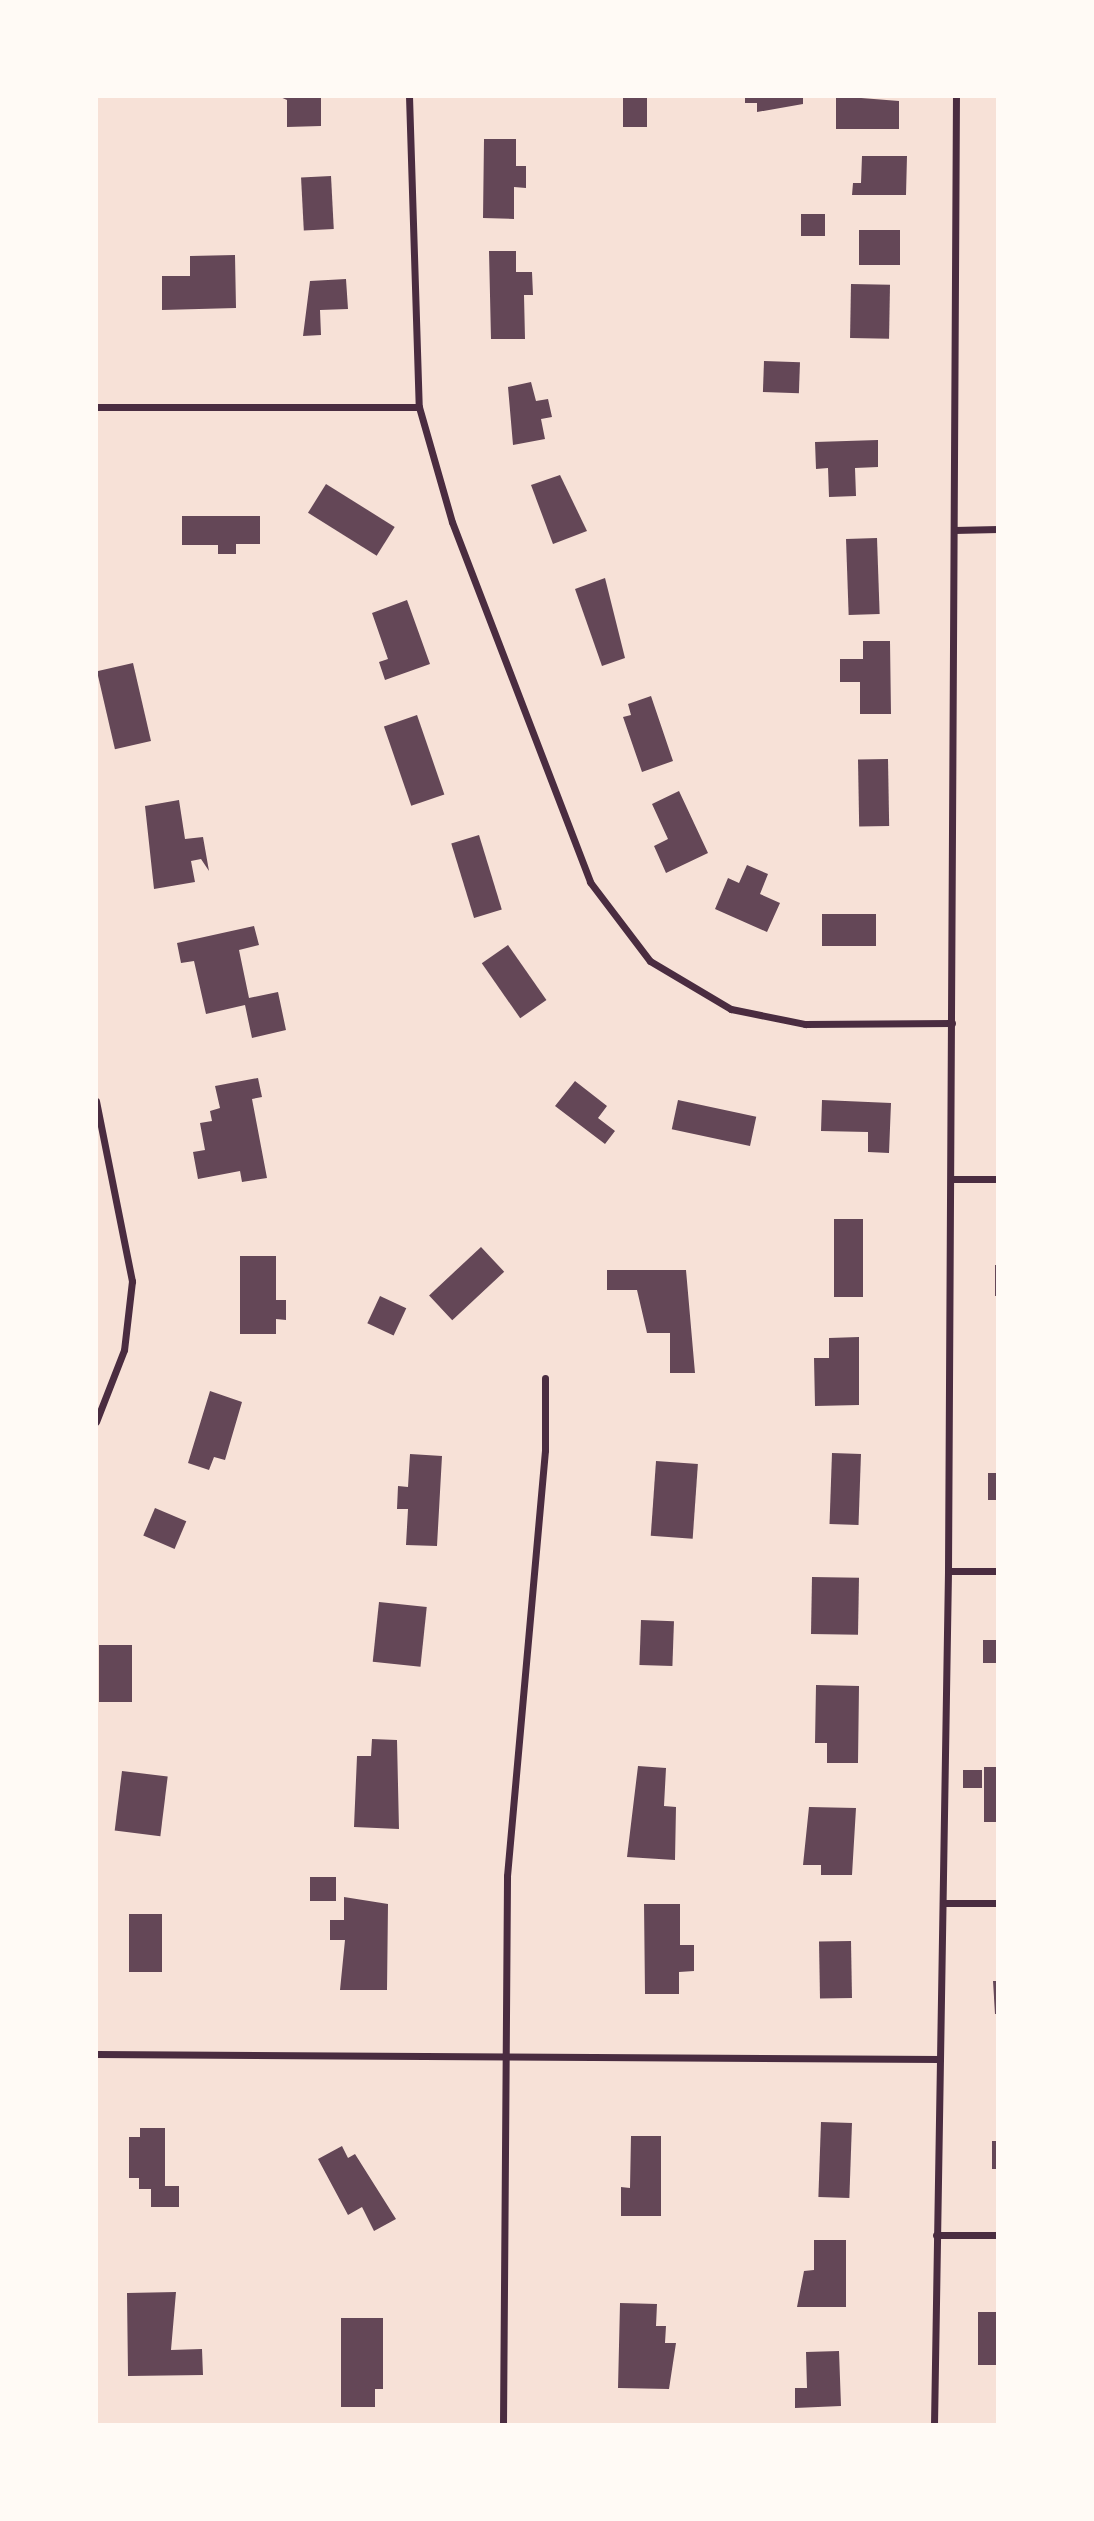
<!DOCTYPE html>
<style>
body{margin:0}
#map{position:relative;width:1094px;height:2521px;overflow:hidden;background:#f7e1d7;font-family:Merriweather,serif}
div>[style]{position:absolute}
.building>*{inset:0;background:#644757;transform-origin:0 0}
.minor>*{height:7px;margin:-3.5px;padding:0 3.5px;transform-origin:3.5px;border-radius:3.5px;background:#4a2c40}
span{translate:-50% -50%;white-space:nowrap;text-align:center;line-height:1.15;-webkit-text-stroke:5px #fffaf5;paint-order:stroke}
.frame{position:absolute;inset:0;border:98px solid #fffaf5;pointer-events:none}
</style>
<div id="map">
<div class="building">
<div style="clip-path:polygon(278px 96px,321px 96px,321px 126px,287px 127px,287px 100px)"></div>
<div style="left:623px;top:96px;width:24px;height:31px"></div>
<div style="clip-path:polygon(745px 96px,803px 96px,803px 104px,757px 112px,757px 103px,745px 103px)"></div>
<div style="clip-path:polygon(836px 96px,899px 101px,899px 129px,836px 129px)"></div>
<div style="clip-path:polygon(484px 139px,516px 139px,516px 166px,526px 166px,526px 188px,514px 187px,514px 219px,483px 218px)"></div>
<div style="clip-path:polygon(862px 156px,907px 156px,906px 195px,852px 195px,853px 183px,861px 183px)"></div>
<div style="left:331px;top:176px;width:53px;height:30px;rotate:87deg"></div>
<div style="left:801px;top:214px;width:24px;height:22px"></div>
<div style="left:859px;top:230px;width:41px;height:35px"></div>
<div style="clip-path:polygon(489px 251px,516px 251px,516px 272px,532px 272px,533px 295px,524px 295px,525px 339px,491px 339px)"></div>
<div style="clip-path:polygon(235px 255px,236px 308px,162px 310px,162px 276px,190px 276px,190px 256px)"></div>
<div style="clip-path:polygon(346px 279px,348px 309px,320px 310px,321px 335px,303px 336px,310px 281px)"></div>
<div style="left:851px;top:284px;width:39px;height:54px;rotate:1deg"></div>
<div style="left:764px;top:361px;width:36px;height:31px;rotate:2deg"></div>
<div style="clip-path:polygon(531px 382px,536px 401px,548px 399px,552px 417px,541px 419px,545px 439px,513px 445px,508px 387px)"></div>
<div style="clip-path:polygon(878px 440px,878px 467px,855px 468px,856px 496px,829px 497px,828px 468px,816px 469px,815px 442px)"></div>
<div style="clip-path:polygon(560px 475px,587px 531px,553px 544px,531px 485px)"></div>
<div style="left:326px;top:484px;width:81px;height:34px;rotate:32deg"></div>
<div style="clip-path:polygon(182px 516px,260px 516px,260px 544px,236px 544px,236px 554px,218px 554px,218px 545px,182px 545px)"></div>
<div style="left:877px;top:538px;width:76px;height:31px;rotate:88deg"></div>
<div style="clip-path:polygon(605px 578px,625px 658px,602px 666px,575px 589px)"></div>
<div style="clip-path:polygon(407px 600px,430px 664px,385px 680px,379px 662px,388px 659px,372px 613px)"></div>
<div style="clip-path:polygon(863px 641px,890px 641px,891px 714px,860px 714px,860px 682px,840px 682px,840px 659px,863px 659px)"></div>
<div style="left:133px;top:663px;width:80px;height:37px;rotate:77deg"></div>
<div style="clip-path:polygon(651px 696px,673px 761px,642px 772px,623px 717px,631px 715px,628px 704px)"></div>
<div style="left:417px;top:715px;width:84px;height:35px;rotate:71deg"></div>
<div style="left:888px;top:759px;width:67px;height:30px;rotate:89deg"></div>
<div style="clip-path:polygon(679px 791px,708px 853px,666px 873px,654px 846px,668px 839px,652px 804px)"></div>
<div style="clip-path:polygon(179px 800px,185px 839px,203px 837px,209px 871px,201px 859px,191px 861px,195px 882px,154px 889px,145px 806px)"></div>
<div style="left:479px;top:835px;width:78px;height:29px;rotate:73deg"></div>
<div style="clip-path:polygon(747px 865px,768px 874px,760px 894px,780px 903px,767px 932px,715px 909px,728px 878px,739px 883px)"></div>
<div style="left:822px;top:914px;width:54px;height:32px"></div>
<div style="clip-path:polygon(254px 926px,259px 945px,239px 950px,249px 998px,278px 992px,286px 1030px,252px 1038px,245px 1005px,206px 1014px,194px 961px,181px 963px,177px 943px)"></div>
<div style="left:508px;top:945px;width:67px;height:32px;rotate:55deg"></div>
<div style="clip-path:polygon(258px 1078px,262px 1097px,252px 1099px,267px 1178px,242px 1182px,240px 1171px,198px 1179px,193px 1152px,205px 1150px,200px 1123px,212px 1121px,210px 1111px,220px 1108px,215px 1086px)"></div>
<div style="clip-path:polygon(575px 1081px,607px 1106px,598px 1118px,615px 1131px,605px 1144px,555px 1106px)"></div>
<div style="left:678px;top:1100px;width:80px;height:30px;rotate:12deg"></div>
<div style="clip-path:polygon(822px 1100px,891px 1103px,889px 1153px,868px 1152px,868px 1132px,821px 1131px)"></div>
<div style="left:834px;top:1219px;width:29px;height:78px"></div>
<div style="left:481px;top:1247px;width:34px;height:71px;rotate:47deg"></div>
<div style="clip-path:polygon(240px 1256px,276px 1256px,276px 1300px,286px 1300px,286px 1320px,276px 1319px,276px 1334px,240px 1334px)"></div>
<div style="left:995px;top:1265px;width:3px;height:31px"></div>
<div style="clip-path:polygon(607px 1270px,686px 1270px,695px 1373px,670px 1373px,670px 1333px,647px 1333px,637px 1290px,607px 1290px)"></div>
<div style="left:380px;top:1296px;width:29px;height:30px;rotate:25deg"></div>
<div style="clip-path:polygon(859px 1337px,859px 1405px,815px 1406px,814px 1358px,829px 1358px,829px 1338px)"></div>
<div style="clip-path:polygon(210px 1391px,242px 1402px,225px 1460px,214px 1457px,209px 1470px,188px 1463px)"></div>
<div style="left:832px;top:1453px;width:29px;height:71px;rotate:2deg"></div>
<div style="clip-path:polygon(410px 1454px,442px 1456px,437px 1546px,406px 1545px,408px 1509px,397px 1509px,398px 1486px,408px 1487px)"></div>
<div style="left:656px;top:1461px;width:42px;height:75px;rotate:4deg"></div>
<div style="left:988px;top:1473px;width:10px;height:27px"></div>
<div style="left:155px;top:1508px;width:34px;height:30px;rotate:23deg"></div>
<div style="left:812px;top:1577px;width:47px;height:57px;rotate:1deg"></div>
<div style="left:379px;top:1602px;width:48px;height:60px;rotate:6deg"></div>
<div style="left:641px;top:1620px;width:33px;height:45px;rotate:2deg"></div>
<div style="left:983px;top:1640px;width:15px;height:23px"></div>
<div style="left:99px;top:1645px;width:33px;height:57px"></div>
<div style="clip-path:polygon(816px 1685px,859px 1686px,858px 1763px,827px 1763px,827px 1743px,815px 1743px)"></div>
<div style="clip-path:polygon(372px 1739px,397px 1740px,399px 1829px,354px 1827px,357px 1756px,371px 1756px)"></div>
<div style="clip-path:polygon(638px 1766px,666px 1768px,664px 1806px,676px 1807px,675px 1860px,627px 1857px)"></div>
<div style="left:984px;top:1767px;width:14px;height:55px"></div>
<div style="left:963px;top:1770px;width:19px;height:18px"></div>
<div style="left:122px;top:1771px;width:46px;height:60px;rotate:7deg"></div>
<div style="clip-path:polygon(809px 1807px,856px 1808px,852px 1875px,821px 1875px,821px 1865px,803px 1865px)"></div>
<div style="left:310px;top:1877px;width:26px;height:24px"></div>
<div style="clip-path:polygon(344px 1897px,388px 1904px,387px 1990px,340px 1990px,345px 1940px,330px 1940px,330px 1920px,344px 1920px)"></div>
<div style="clip-path:polygon(644px 1904px,680px 1904px,680px 1945px,694px 1945px,694px 1971px,679px 1972px,679px 1994px,645px 1994px)"></div>
<div style="left:129px;top:1914px;width:33px;height:58px"></div>
<div style="left:851px;top:1941px;width:57px;height:32px;rotate:89deg"></div>
<div style="clip-path:polygon(993px 1981px,998px 1981px,998px 2014px,995px 2014px)"></div>
<div style="left:821px;top:2122px;width:31px;height:75px;rotate:2deg"></div>
<div style="clip-path:polygon(140px 2128px,165px 2128px,165px 2186px,179px 2186px,179px 2207px,151px 2207px,151px 2189px,139px 2189px,139px 2178px,129px 2178px,129px 2137px,140px 2137px)"></div>
<div style="clip-path:polygon(631px 2136px,661px 2136px,661px 2216px,621px 2216px,621px 2187px,630px 2188px)"></div>
<div style="left:992px;top:2141px;width:6px;height:28px"></div>
<div style="clip-path:polygon(342px 2146px,348px 2158px,355px 2154px,396px 2219px,374px 2231px,362px 2207px,348px 2215px,318px 2159px)"></div>
<div style="clip-path:polygon(814px 2240px,846px 2240px,846px 2307px,797px 2307px,804px 2271px,814px 2270px)"></div>
<div style="clip-path:polygon(176px 2292px,171px 2350px,202px 2349px,203px 2375px,128px 2376px,127px 2293px)"></div>
<div style="clip-path:polygon(620px 2303px,657px 2304px,656px 2326px,666px 2326px,665px 2343px,676px 2343px,669px 2389px,618px 2388px)"></div>
<div style="left:978px;top:2312px;width:20px;height:53px"></div>
<div style="clip-path:polygon(341px 2318px,383px 2318px,383px 2389px,375px 2389px,375px 2407px,341px 2407px)"></div>
<div style="clip-path:polygon(839px 2351px,841px 2406px,795px 2408px,795px 2388px,807px 2388px,806px 2352px)"></div>
</div>
<div class="minor">
<div style="left:409px;top:96px;width:311px;rotate:88.2deg"></div>
<div style="left:419px;top:407px;width:120px;rotate:74deg"></div>
<div style="left:452px;top:522px;width:386px;rotate:69deg"></div>
<div style="left:590px;top:882px;width:99px;rotate:52.8deg"></div>
<div style="left:650px;top:961px;width:94px;rotate:30.7deg"></div>
<div style="left:731px;top:1009px;width:76px;rotate:11.5deg"></div>
<div style="left:805px;top:1024px;width:147px;rotate:-0.4deg"></div>
<div style="left:96px;top:407px;width:323px"></div>
<div style="left:954px;top:530px;width:44px;rotate:-1.3deg"></div>
<div style="left:96px;top:1101px;width:184px;rotate:78.7deg"></div>
<div style="left:132px;top:1281px;width:69px;rotate:96.6deg"></div>
<div style="left:124px;top:1350px;width:77px;rotate:111.3deg"></div>
<div style="left:951px;top:1179px;width:47px"></div>
<div style="left:948px;top:1571px;width:50px"></div>
<div style="left:943px;top:1903px;width:55px"></div>
<div style="left:96px;top:2054px;width:844px;rotate:0.34deg"></div>
<div style="left:936px;top:2235px;width:62px"></div>
<div style="left:503px;top:2425px;width:549px;rotate:-89.58deg"></div>
<div style="left:507px;top:1876px;width:428px;rotate:-84.9deg"></div>
<div style="left:545px;top:1450px;width:72px;rotate:-90deg"></div>
<div style="left:934px;top:2425px;width:854px;rotate:-89.06deg"></div>
<div style="left:948px;top:1571px;width:1475px;rotate:-89.69deg"></div>
</div>
<div class="frame"></div>
</div>
